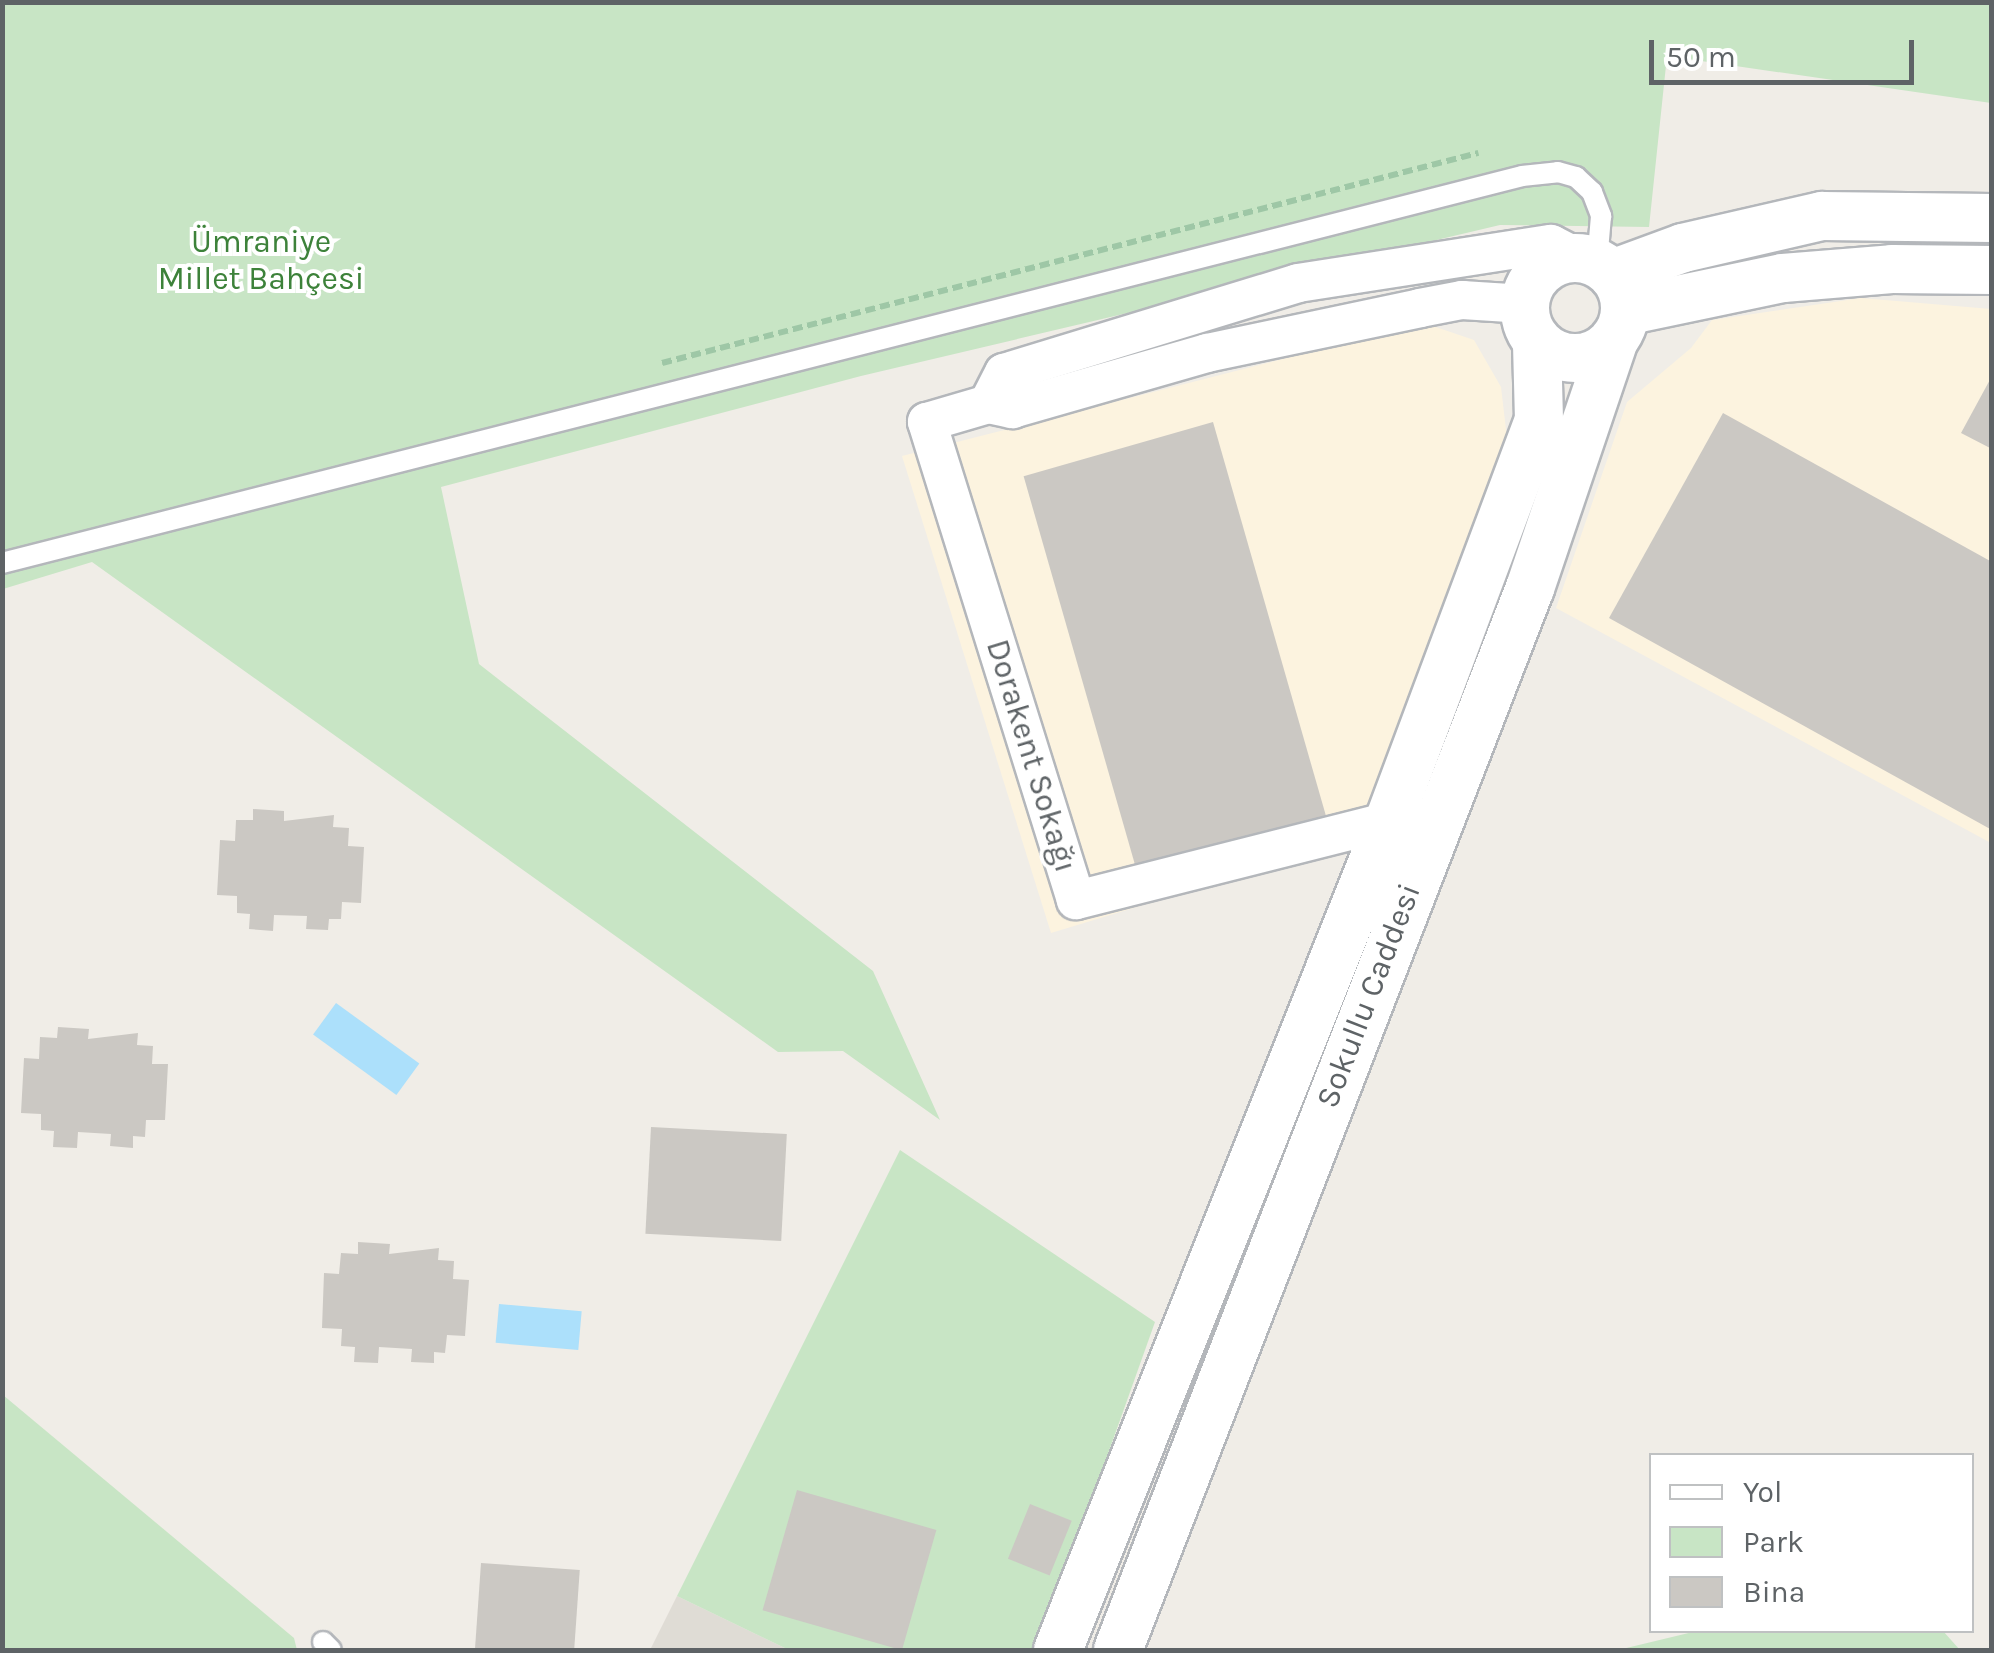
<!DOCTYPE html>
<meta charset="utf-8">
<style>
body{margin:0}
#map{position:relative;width:1994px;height:1653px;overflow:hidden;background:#f0ede7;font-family:Karla,sans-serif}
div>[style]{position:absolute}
.commercial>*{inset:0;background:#fcf3df}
.education>*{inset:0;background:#dfdcd5}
.green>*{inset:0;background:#c8e5c5}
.water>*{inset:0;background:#ace0fb;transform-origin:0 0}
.building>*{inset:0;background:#cbc8c3;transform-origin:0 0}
.path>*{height:6px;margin-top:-3px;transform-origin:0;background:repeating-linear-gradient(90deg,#9ec7a6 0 10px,transparent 0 15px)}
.roads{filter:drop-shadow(2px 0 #b4b7bb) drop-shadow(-2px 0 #b4b7bb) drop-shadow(0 2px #b4b7bb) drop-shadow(0 -2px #b4b7bb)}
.service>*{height:20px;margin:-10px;padding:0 10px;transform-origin:10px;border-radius:10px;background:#fff}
.minor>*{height:38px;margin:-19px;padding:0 19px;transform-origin:19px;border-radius:19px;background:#fff}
.tertiary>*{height:48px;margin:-24px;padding:0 24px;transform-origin:24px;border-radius:24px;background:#fff}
.tertiary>.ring{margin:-24px;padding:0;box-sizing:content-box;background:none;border:48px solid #fff;border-radius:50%}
span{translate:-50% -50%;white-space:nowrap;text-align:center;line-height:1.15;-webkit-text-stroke:8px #fff;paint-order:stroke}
.park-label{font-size:32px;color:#3d823a}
.street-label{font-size:32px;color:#5e6366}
.frame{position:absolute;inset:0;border:5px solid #5e6366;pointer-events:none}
.legend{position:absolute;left:1649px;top:1453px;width:325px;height:180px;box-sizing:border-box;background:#fff;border:2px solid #bfc1c2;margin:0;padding:12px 18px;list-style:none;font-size:30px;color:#5e6366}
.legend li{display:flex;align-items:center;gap:20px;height:50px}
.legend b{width:50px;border:2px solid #bfc1c2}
.scale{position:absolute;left:1649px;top:40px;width:265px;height:45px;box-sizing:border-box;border:5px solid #5e6366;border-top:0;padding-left:12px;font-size:30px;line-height:35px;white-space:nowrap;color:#5e6366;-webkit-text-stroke:8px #fff;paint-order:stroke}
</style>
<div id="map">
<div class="commercial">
<div style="clip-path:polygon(1861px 298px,1991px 309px,1991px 843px,1556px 608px,1627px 402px,1691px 348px,1712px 320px)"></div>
<div style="clip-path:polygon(1424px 323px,1474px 340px,1501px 387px,1508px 447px,1354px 841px,1051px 933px,902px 456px)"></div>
</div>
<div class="education">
<div style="clip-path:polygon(677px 1596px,789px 1650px,650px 1650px)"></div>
</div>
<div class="green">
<div style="clip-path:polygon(3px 3px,1991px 3px,1991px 103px,1667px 56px,1649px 227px,1500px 225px,861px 376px,441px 487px,479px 664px,873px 971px,940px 1120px,843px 1051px,778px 1052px,92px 562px,3px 589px)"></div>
<div style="clip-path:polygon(900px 1150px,1155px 1322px,1038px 1650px,789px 1650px,677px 1596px)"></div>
<div style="clip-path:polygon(3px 1395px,294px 1638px,297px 1650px,3px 1650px)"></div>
<div style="clip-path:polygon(1697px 1631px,1943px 1631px,1960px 1650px,1618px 1650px)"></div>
</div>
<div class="water">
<div style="left:336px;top:1003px;width:103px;height:39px;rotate:36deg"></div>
<div style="left:499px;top:1304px;width:83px;height:39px;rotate:5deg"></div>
</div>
<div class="building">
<div style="clip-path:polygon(1992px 376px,1992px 449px,1961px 433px)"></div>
<div style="clip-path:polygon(1723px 413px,1992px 562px,1992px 830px,1609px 618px)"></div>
<div style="left:1213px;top:422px;width:423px;height:197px;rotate:74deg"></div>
<div style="clip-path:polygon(253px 809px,284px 811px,284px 821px,334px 815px,333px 827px,349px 828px,348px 846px,364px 847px,361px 903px,342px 902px,341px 919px,329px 919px,328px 930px,306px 929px,307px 916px,274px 915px,273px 931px,249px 929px,250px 914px,237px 913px,237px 896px,217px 895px,220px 840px,235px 841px,236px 820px,253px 820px)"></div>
<div style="clip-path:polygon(58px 1027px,89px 1029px,88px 1039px,138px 1033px,137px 1045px,153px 1046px,152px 1064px,168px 1064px,165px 1120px,146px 1120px,145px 1137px,133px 1136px,133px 1148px,110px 1146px,111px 1134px,78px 1132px,77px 1148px,53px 1147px,54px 1131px,41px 1130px,41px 1114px,21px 1113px,24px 1058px,39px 1059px,40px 1037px,57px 1038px)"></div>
<div style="left:651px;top:1127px;width:136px;height:107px;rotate:3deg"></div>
<div style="clip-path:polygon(358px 1242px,390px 1244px,389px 1254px,439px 1248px,438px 1260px,454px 1261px,453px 1279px,469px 1280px,465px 1336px,447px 1335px,445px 1353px,434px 1352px,434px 1363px,411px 1362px,412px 1349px,379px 1347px,378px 1363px,354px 1362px,355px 1347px,341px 1346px,342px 1329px,322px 1328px,324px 1273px,339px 1274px,341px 1253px,358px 1254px)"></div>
<div style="left:797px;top:1490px;width:145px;height:125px;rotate:16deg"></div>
<div style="left:1030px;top:1504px;width:45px;height:59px;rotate:22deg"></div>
<div style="left:481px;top:1563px;width:99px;height:87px;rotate:4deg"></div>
</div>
<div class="path">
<div style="left:662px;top:363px;width:843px;rotate:-14.43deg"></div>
</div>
<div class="roads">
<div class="service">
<div style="left:2px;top:563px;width:1568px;rotate:-14.28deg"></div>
<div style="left:1522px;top:176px;width:36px;rotate:-6deg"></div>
<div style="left:1558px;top:172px;width:19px;rotate:16deg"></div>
<div style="left:1576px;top:177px;width:22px;rotate:43deg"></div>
<div style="left:1592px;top:192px;width:26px;rotate:69deg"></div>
<div style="left:1601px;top:216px;width:47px;rotate:94.9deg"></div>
<div style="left:323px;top:1642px;width:11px;rotate:45deg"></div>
</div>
<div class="minor">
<div style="left:988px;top:404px;width:35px;rotate:-63deg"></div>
<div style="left:1004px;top:373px;width:307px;rotate:-17deg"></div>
<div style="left:1298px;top:283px;width:256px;rotate:-8.8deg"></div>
<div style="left:1551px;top:244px;width:31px;rotate:27deg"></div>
<div style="left:1389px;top:821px;width:323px;rotate:165.8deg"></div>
<div style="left:1076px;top:900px;width:501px;rotate:-107.31deg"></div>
<div style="left:927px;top:422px;width:64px;rotate:-16.4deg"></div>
<div style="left:988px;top:404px;width:25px;rotate:12deg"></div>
<div style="left:1012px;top:409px;width:203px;rotate:-16deg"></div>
<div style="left:1207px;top:353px;width:218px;rotate:-11.9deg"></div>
<div style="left:1420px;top:308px;width:43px;rotate:-10.8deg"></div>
<div style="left:1462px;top:300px;width:63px;rotate:3.6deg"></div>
</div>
<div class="tertiary">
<div class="ring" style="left:1525px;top:258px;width:52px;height:52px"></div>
<div style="left:1612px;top:274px;width:76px;rotate:-20.1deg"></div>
<div style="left:1683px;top:248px;width:143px;rotate:-13deg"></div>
<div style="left:1822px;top:216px;width:170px;rotate:0.7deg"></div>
<div style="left:1625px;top:311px;width:161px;rotate:-11.8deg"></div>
<div style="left:1783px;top:278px;width:109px;rotate:-4.7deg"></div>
<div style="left:1892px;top:269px;width:100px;rotate:0.6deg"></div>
<div style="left:1058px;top:1650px;width:893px;rotate:-68.23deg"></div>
<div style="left:1389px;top:821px;width:428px;rotate:-69.5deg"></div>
<div style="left:1539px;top:420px;width:79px;rotate:-91.5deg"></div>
<div style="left:1118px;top:1650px;width:1139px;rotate:-68.8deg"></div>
<div style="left:1530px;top:588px;width:262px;rotate:-71.3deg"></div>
</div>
</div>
<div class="park-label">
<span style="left:261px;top:261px">Ümraniye<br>Millet Bahçesi</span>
</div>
<div class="street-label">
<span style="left:1031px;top:756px;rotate:73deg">Dorakent Sokağı</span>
<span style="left:1369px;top:996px;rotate:-69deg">Sokullu Caddesi</span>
</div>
<div class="frame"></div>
<ul class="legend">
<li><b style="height:12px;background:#fff"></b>Yol</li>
<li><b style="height:28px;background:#c8e5c5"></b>Park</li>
<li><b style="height:28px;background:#cbc8c3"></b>Bina</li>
</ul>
<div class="scale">50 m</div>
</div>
